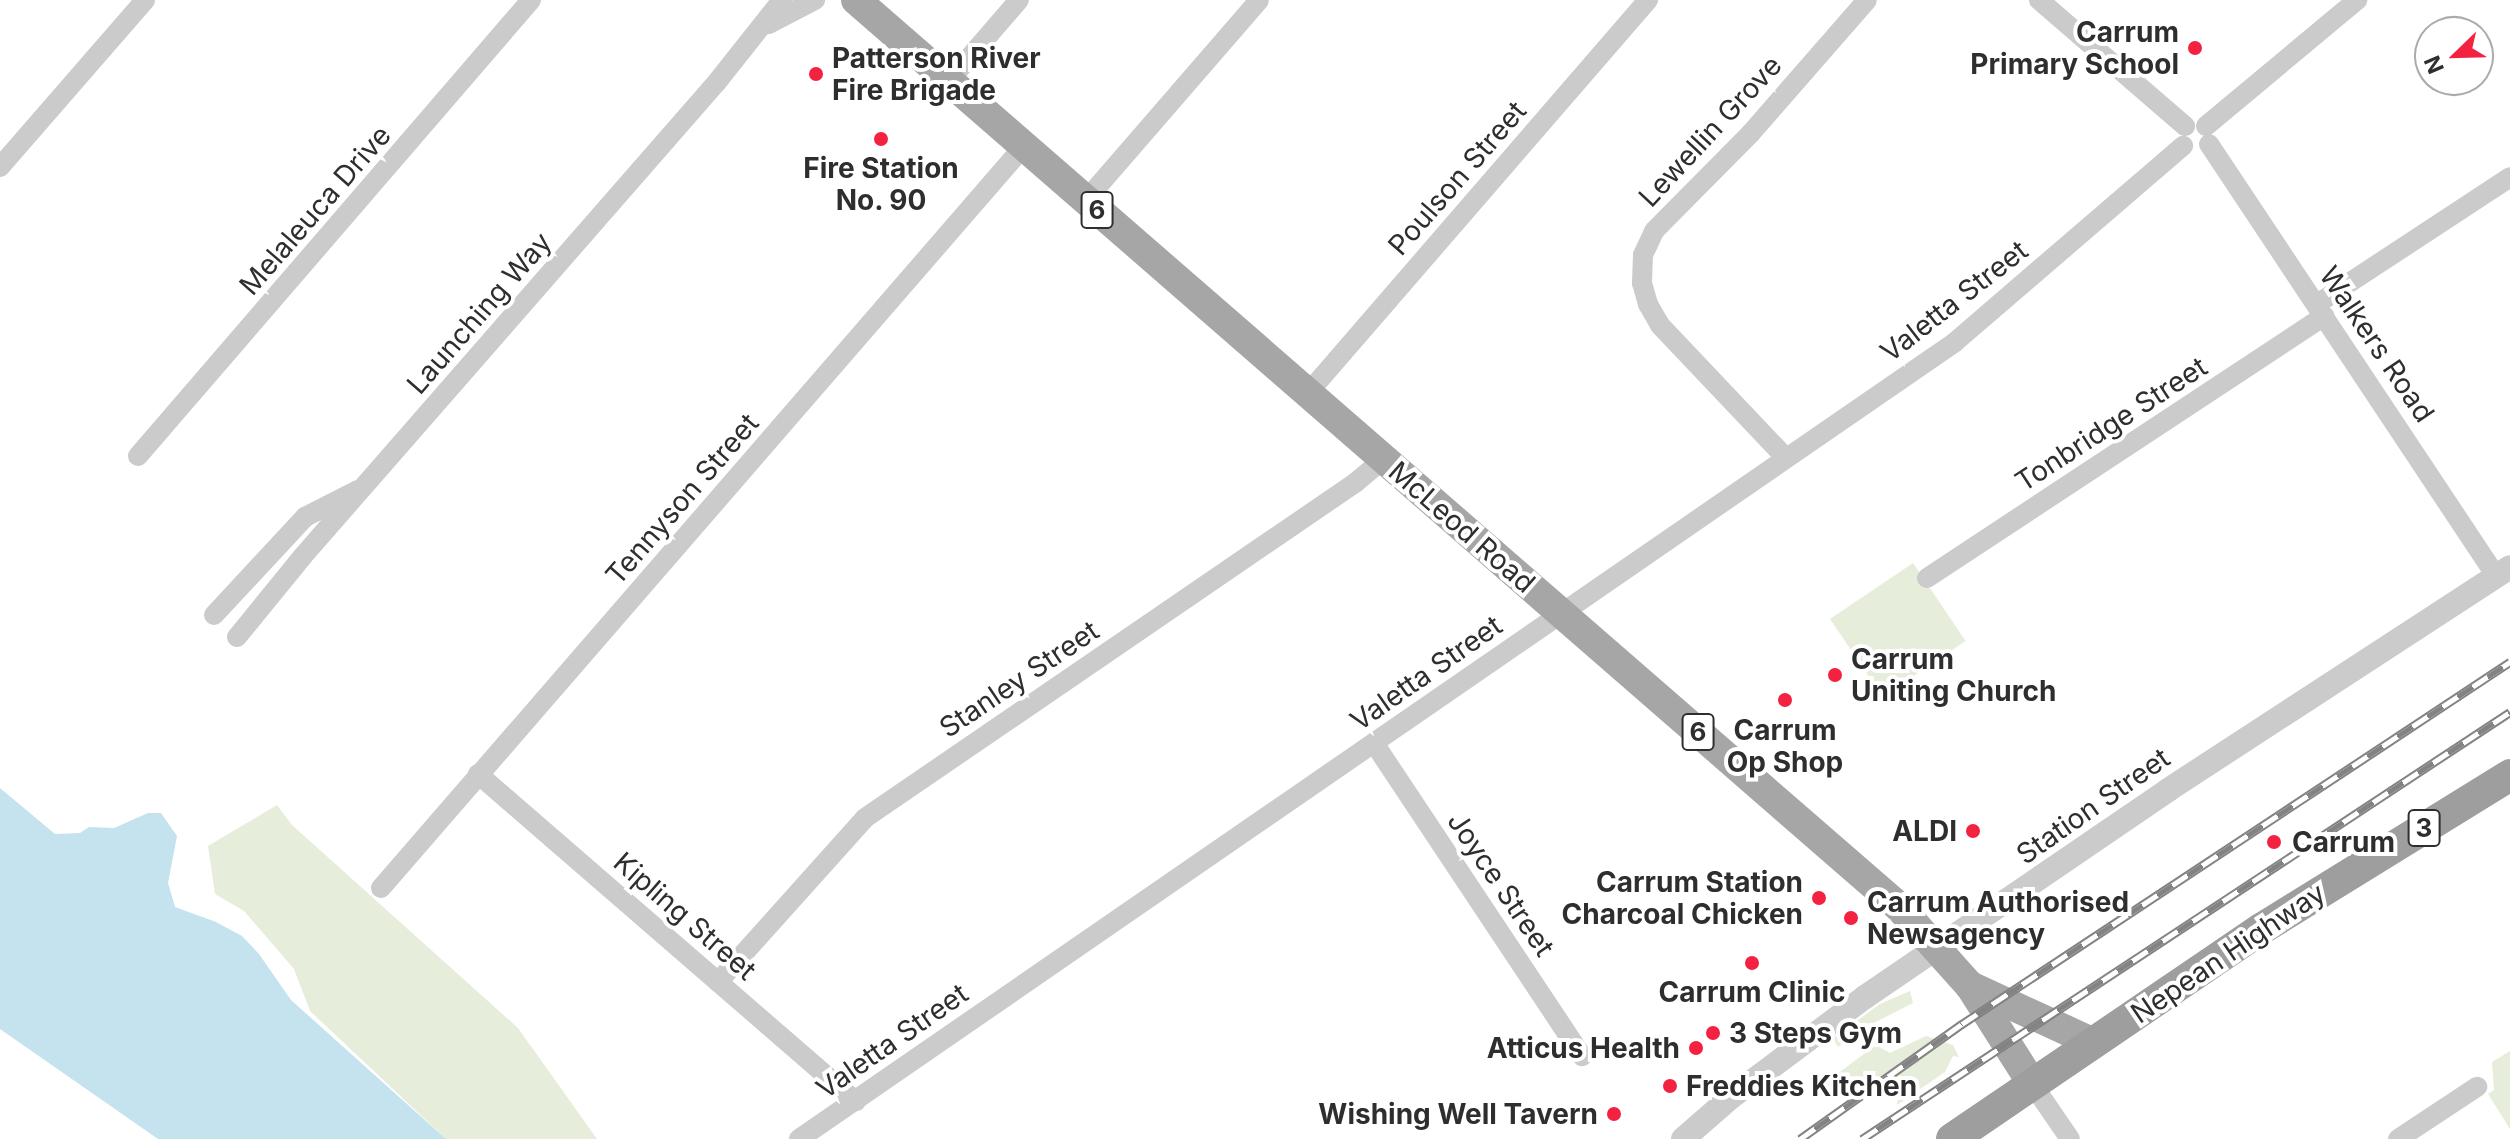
<!DOCTYPE html>
<style>
body{margin:0}
#map{position:relative;width:2510px;height:1139px;overflow:hidden;background:#fff;font-family:Inter,sans-serif}
div>[style]{position:absolute}
.green>*{inset:0;background:#e6eddb;transform-origin:0 0}
.water>*{inset:0;background:#c5e2ef}
.minor>*{height:20px;margin:-10px;padding:0 10px;transform-origin:10px;border-radius:10px;background:#cbcbcb}
.tertiary>*{height:24px;margin:-12px;padding:0 12px;transform-origin:12px;border-radius:12px;background:#cbcbcb}
.primary>*{height:30px;margin:-15px;padding:0 15px;transform-origin:15px;border-radius:15px;background:#a6a6a6}
.trunk>*{height:32px;margin:-16px;padding:0 16px;transform-origin:16px;border-radius:16px;background:#9e9e9e}
.rail>*{height:9px;margin-top:-4.5px;transform-origin:0;background:repeating-linear-gradient(90deg,#fff 0 18px,#838383 0 36px);box-sizing:border-box;border-block:2px solid #838383}
.dots>*{width:22px;height:22px;translate:-50% -50%;box-sizing:border-box;border:4px solid #fff;border-radius:50%}
span{translate:-50% -50%;white-space:nowrap;text-align:center;line-height:1.15;-webkit-text-stroke:8px #fff;paint-order:stroke}
.shield-label span{padding:2px 6px;background:#fff;border:2px solid;border-radius:6px;-webkit-text-stroke-width:0}
.shield-label{font-size:26px;color:#2e2e2e;font-weight:700}
.poi-label{font-size:28px;color:#2e2e2e;font-weight:700}
.right{translate:-100% -50%;text-align:right}
.left{translate:0 -50%;text-align:left}
.street-label{font-size:28px;color:#2e2e2e}
.north{position:absolute;left:2414px;top:16px;width:80px;height:80px;box-sizing:border-box;background:#fff;border:2px solid #ababab;border-radius:50%;rotate:247deg;font-size:22px;font-weight:700;line-height:32px;text-align:center;color:#2e2e2e}
.north::after{content:'';display:block;margin:auto;width:28px;height:36px;background:#f42241;clip-path:polygon(50% 0,100% 100%,50% 72%,0 100%)}
</style>
<div id="map">
<div class="green">
<div style="left:1913px;top:563px;width:94px;height:100px;rotate:56deg"></div>
<div style="clip-path:polygon(277px 805px,292px 825px,518px 1028px,597px 1139px,446px 1139px,310px 1011px,294px 969px,244px 911px,215px 894px,208px 846px)"></div>
<div style="clip-path:polygon(1910px 991px,1913px 1003px,1858px 1031px,1838px 1047px,1833px 1038px,1880px 1004px)"></div>
<div style="clip-path:polygon(1926px 1036px,1953px 1045px,1959px 1057px,1953px 1056px,1945px 1072px,1897px 1105px,1898px 1095px,1892px 1088px,1821px 1097px,1817px 1089px,1876px 1045px,1890px 1053px)"></div>
<div style="clip-path:polygon(2510px 1051px,2510px 1129px,2488px 1094px,2494px 1090px,2492px 1062px)"></div>
</div>
<div class="water">
<div style="clip-path:polygon(0 788px,55px 834px,80px 833px,89px 827px,114px 828px,148px 813px,161px 813px,177px 836px,168px 883px,175px 907px,216px 922px,242px 936px,259px 954px,291px 1000px,446px 1139px,158px 1139px,0 1029px)"></div>
</div>
<div class="minor">
<div style="left:2039px;top:0;width:193px;rotate:40.8deg"></div>
<div style="left:769px;top:24px;width:52px;rotate:-27.6deg"></div>
<div style="left:949px;top:81px;width:107px;rotate:-49.2deg"></div>
<div style="left:2206px;top:126px;width:197px;rotate:-39.8deg"></div>
<div style="left:2209px;top:144px;width:519px;rotate:56.4deg"></div>
<div style="left:0;top:167px;width:221px;rotate:-49deg"></div>
<div style="left:1086px;top:200px;width:264px;rotate:-49.1deg"></div>
<div style="left:2317px;top:304px;width:231px;rotate:-33.3deg"></div>
<div style="left:1308px;top:393px;width:520px;rotate:-49.14deg"></div>
<div style="left:138px;top:456px;width:602px;rotate:-49.24deg"></div>
<div style="left:1786px;top:458px;width:183px;rotate:-133.5deg"></div>
<div style="left:1660px;top:325px;width:24px;rotate:-120deg"></div>
<div style="left:1648px;top:304px;width:22px;rotate:-106deg"></div>
<div style="left:1642px;top:283px;width:28px;rotate:-88deg"></div>
<div style="left:1643px;top:255px;width:26px;rotate:-65deg"></div>
<div style="left:1654px;top:231px;width:138px;rotate:-45.3deg"></div>
<div style="left:1751px;top:133px;width:176px;rotate:-48.9deg"></div>
<div style="left:1927px;top:578px;width:476px;rotate:-33.4deg"></div>
<div style="left:214px;top:615px;width:134px;rotate:-47.1deg"></div>
<div style="left:305px;top:517px;width:59px;rotate:-27deg"></div>
<div style="left:237px;top:637px;width:104px;rotate:-50.8deg"></div>
<div style="left:303px;top:556px;width:629px;rotate:-48.87deg"></div>
<div style="left:717px;top:82px;width:105px;rotate:-51.6deg"></div>
<div style="left:1374px;top:743px;width:376px;rotate:56.4deg"></div>
<div style="left:478px;top:774px;width:500px;rotate:40.9deg"></div>
<div style="left:381px;top:888px;width:982px;rotate:-49.09deg"></div>
<div style="left:718px;top:982px;width:220px;rotate:-48.1deg"></div>
<div style="left:865px;top:818px;width:594px;rotate:-34.36deg"></div>
<div style="left:1355px;top:483px;width:38px;rotate:-40deg"></div>
<div style="left:2033px;top:1085px;width:65px;rotate:55.6deg"></div>
<div style="left:799px;top:1139px;width:1404px;rotate:-34.58deg"></div>
<div style="left:1955px;top:342px;width:301px;rotate:-40.7deg"></div>
<div style="left:2398px;top:1139px;width:95px;rotate:-33.4deg"></div>
</div>
<div class="tertiary">
<div style="left:1683px;top:1139px;width:62px;rotate:-41.1deg"></div>
<div style="left:1730px;top:1098px;width:169px;rotate:-36.8deg"></div>
<div style="left:1865px;top:997px;width:367px;rotate:-34.3deg"></div>
<div style="left:2168px;top:790px;width:408px;rotate:-33.1deg"></div>
</div>
<div class="primary">
<div style="left:856px;top:0;width:1384px;rotate:41.01deg"></div>
<div style="left:1900px;top:908px;width:105px;rotate:48.1deg"></div>
<div style="left:1970px;top:986px;width:117px;rotate:57.5deg"></div>
<div style="left:1970px;top:986px;width:136px;rotate:24.7deg"></div>
</div>
<div class="trunk">
<div style="left:1952px;top:1139px;width:374px;rotate:-34.2deg"></div>
<div style="left:2261px;top:929px;width:293px;rotate:-31.7deg"></div>
</div>
<div class="rail">
<div style="left:1800px;top:1139px;width:199px;rotate:-35.4deg"></div>
<div style="left:1962px;top:1024px;width:657px;rotate:-33.45deg"></div>
<div style="left:1862px;top:1139px;width:776px;rotate:-33.38deg"></div>
</div>
<div class="dots">
<div style="left:2195px;top:48px;background:#f42241"></div>
<div style="left:816px;top:74px;background:#f42241"></div>
<div style="left:881px;top:139px;background:#f42241"></div>
<div style="left:1835px;top:675px;background:#f42241"></div>
<div style="left:1785px;top:700px;background:#f42241"></div>
<div style="left:1973px;top:831px;background:#f42241"></div>
<div style="left:2274px;top:842px;background:#f42241"></div>
<div style="left:1819px;top:898px;background:#f42241"></div>
<div style="left:1851px;top:918px;background:#f42241"></div>
<div style="left:1752px;top:963px;background:#f42241"></div>
<div style="left:1713px;top:1033px;background:#f42241"></div>
<div style="left:1696px;top:1048px;background:#f42241"></div>
<div style="left:1670px;top:1086px;background:#f42241"></div>
<div style="left:1614px;top:1114px;background:#f42241"></div>
</div>
<div class="shield-label">
<span style="left:1097px;top:210px">6</span>
<span style="left:1698px;top:732px">6</span>
<span style="left:2424px;top:828px">3</span>
</div>
<div class="poi-label">
<span class="right" style="left:2179px;top:48px">Carrum<br>Primary School</span>
<span class="left" style="left:832px;top:74px">Patterson River<br>Fire Brigade</span>
<span style="left:881px;top:184px">Fire Station<br>No. 90</span>
<span class="left" style="left:1851px;top:675px">Carrum<br>Uniting Church</span>
<span style="left:1785px;top:746px">Carrum<br>Op Shop</span>
<span class="right" style="left:1957px;top:831px">ALDI</span>
<span class="left" style="left:2292px;top:842px">Carrum</span>
<span class="right" style="left:1803px;top:898px">Carrum Station<br>Charcoal Chicken</span>
<span class="left" style="left:1867px;top:918px">Carrum Authorised<br>Newsagency</span>
<span style="left:1752px;top:992px">Carrum Clinic</span>
<span class="left" style="left:1729px;top:1033px">3 Steps Gym</span>
<span class="right" style="left:1680px;top:1048px">Atticus Health</span>
<span class="left" style="left:1686px;top:1086px">Freddies Kitchen</span>
<span class="right" style="left:1598px;top:1114px">Wishing Well Tavern</span>
</div>
<div class="street-label">
<span style="left:1710px;top:131px;rotate:-47deg">Lewellin Grove</span>
<span style="left:1457px;top:178px;rotate:-49deg">Poulson Street</span>
<span style="left:315px;top:210px;rotate:-49deg">Melaleuca Drive</span>
<span style="left:1954px;top:301px;rotate:-38deg">Valetta Street</span>
<span style="left:479px;top:313px;rotate:-49deg">Launching Way</span>
<span style="left:2377px;top:344px;rotate:56deg">Walkers Road</span>
<span style="left:2111px;top:424px;rotate:-33deg">Tonbridge Street</span>
<span style="left:682px;top:499px;rotate:-49deg">Tennyson Street</span>
<span style="left:1462px;top:527px;rotate:41deg">McLeod Road</span>
<span style="left:1426px;top:673px;rotate:-35deg">Valetta Street</span>
<span style="left:1019px;top:679px;rotate:-34deg">Stanley Street</span>
<span style="left:2093px;top:806px;rotate:-35deg">Station Street</span>
<span style="left:1501px;top:884px;rotate:56deg">Joyce Street</span>
<span style="left:685px;top:916px;rotate:41deg">Kipling Street</span>
<span style="left:2228px;top:953px;rotate:-34deg">Nepean Highway</span>
<span style="left:892px;top:1041px;rotate:-35deg">Valetta Street</span>
</div>
<div class="north">N</div>
</div>
